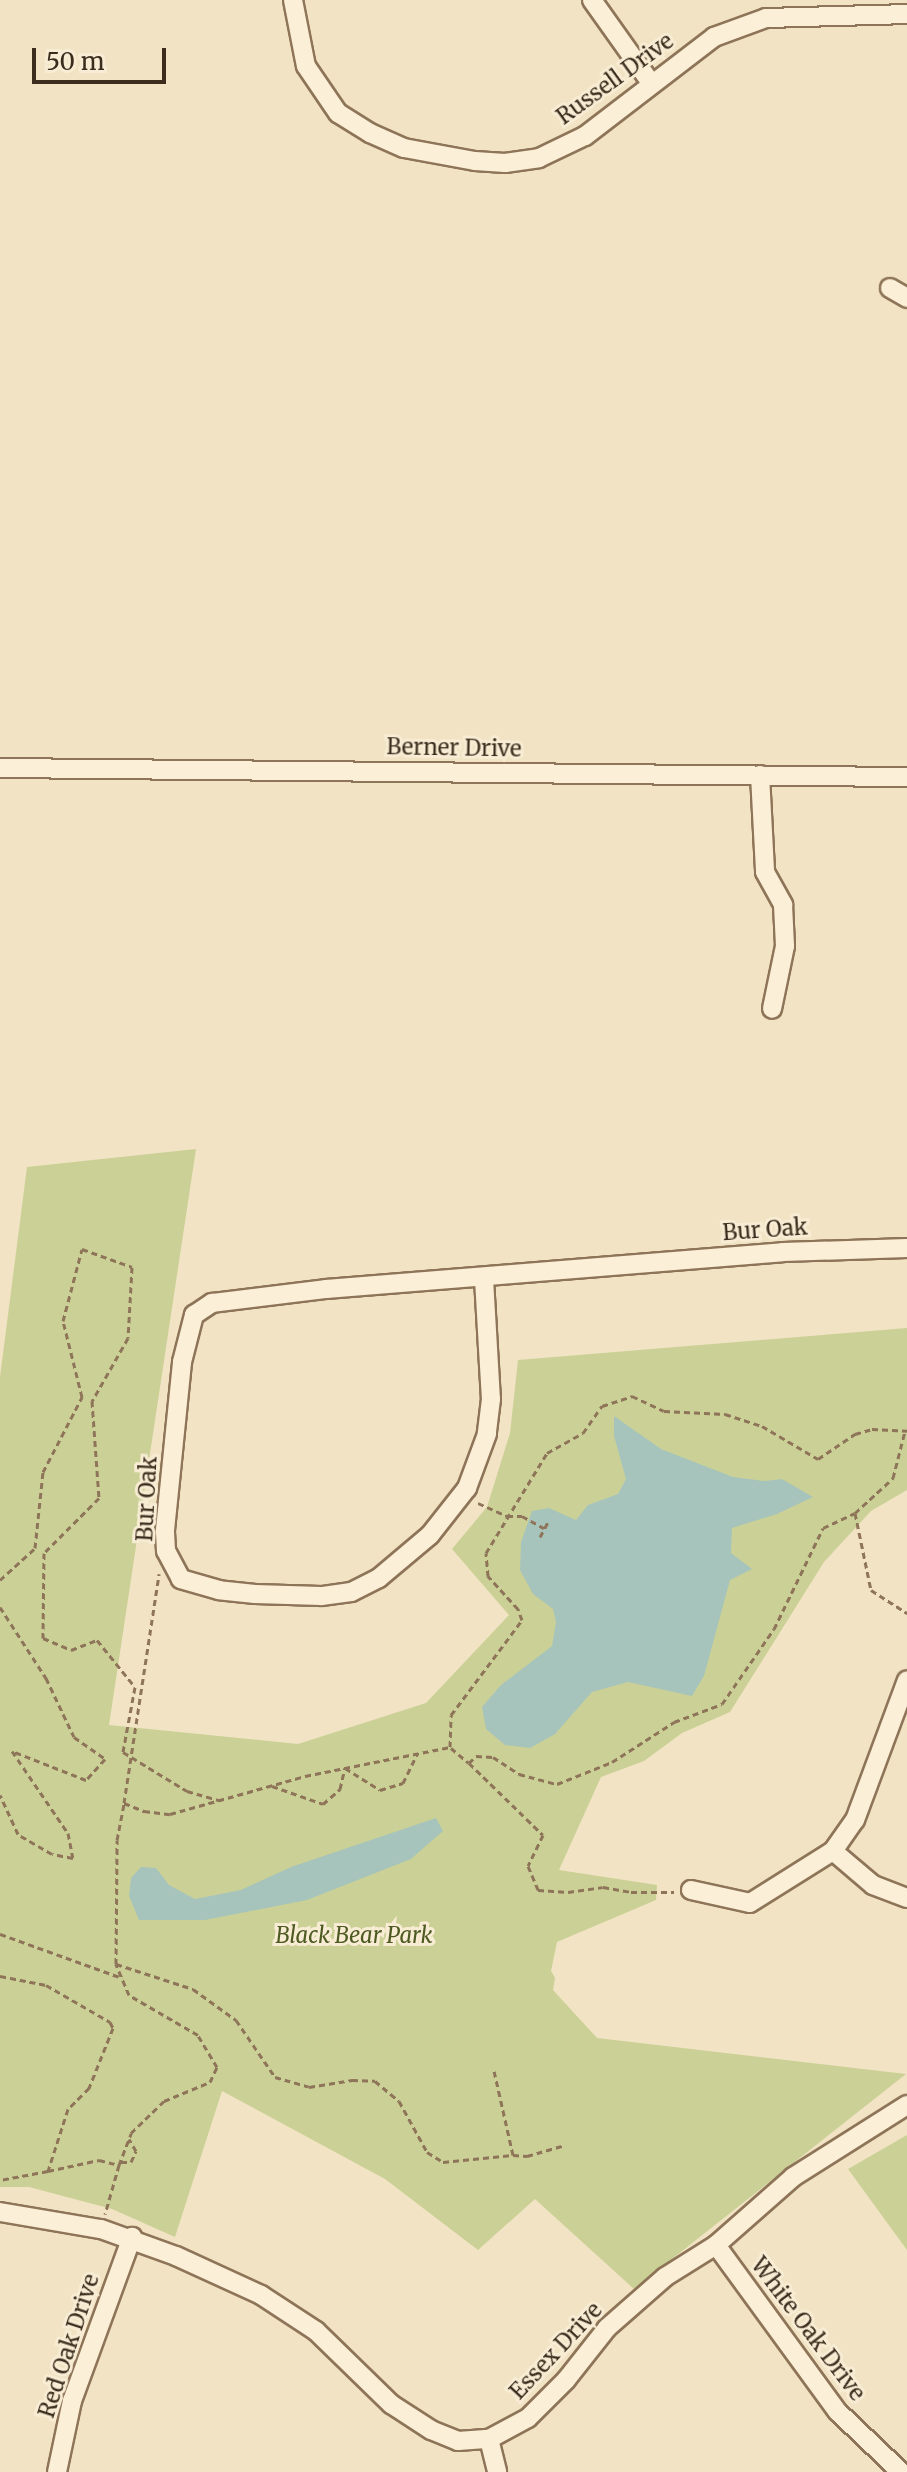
<!DOCTYPE html>
<style>
body{margin:0}
#map{position:relative;width:907px;height:2472px;overflow:hidden;background:#f1e3c3;font-family:Merriweather,serif}
div>[style]{position:absolute}
.green>*{inset:0;background:#cbd196}
.water>*{inset:0;background:#a6c4bb}
.path>*{height:3px;margin-top:-1.5px;transform-origin:0;background:repeating-linear-gradient(90deg,#8e7458 0 6px,transparent 0 10px)}
.roads{filter:drop-shadow(2px 0 #8e7458) drop-shadow(-2px 0 #8e7458) drop-shadow(0 2px #8e7458) drop-shadow(0 -2px #8e7458)}
.minor>*{height:18px;margin:-9px;padding:0 9px;transform-origin:9px;border-radius:9px;background:#fbf0d7}
span{translate:-50% -50%;white-space:nowrap;text-align:center;line-height:1.15;-webkit-text-stroke:6px #f8edd4;paint-order:stroke}
.street-label{font-size:22px;color:#3c2c1d}
.park-label{font-size:22px;color:#4d5a22;font-style:italic}
.scale{position:absolute;left:32px;top:48px;width:134px;height:36px;box-sizing:border-box;border:4px solid #3c2c1d;border-top:0;padding-left:10px;font-size:24px;line-height:28px;white-space:nowrap;color:#3c2c1d;-webkit-text-stroke:6px #f8edd4;paint-order:stroke}
</style>
<div id="map">
<div class="green">
<div style="clip-path:polygon(196px 1149px,109px 1725px,298px 1744px,426px 1703px,509px 1615px,452px 1549px,487px 1507px,510px 1433px,518px 1360px,907px 1328px,907px 1490px,871px 1511px,824px 1562px,730px 1712px,682px 1733px,644px 1761px,601px 1777px,559px 1870px,657px 1885px,656px 1900px,557px 1942px,551px 1971px,555px 1978px,553px 1990px,597px 2038px,906px 2074px,634px 2289px,535px 2199px,478px 2250px,385px 2179px,222px 2091px,175px 2237px,112px 2209px,29px 2187px,0 2187px,0 1377px,27px 1167px)"></div>
<div style="clip-path:polygon(907px 2135px,907px 2250px,848px 2169px)"></div>
</div>
<div class="water">
<div style="clip-path:polygon(614px 1416px,661px 1449px,733px 1477px,765px 1481px,782px 1479px,813px 1497px,777px 1514px,732px 1528px,731px 1553px,752px 1569px,730px 1580px,704px 1676px,692px 1696px,628px 1682px,592px 1692px,555px 1734px,530px 1748px,505px 1745px,486px 1729px,482px 1707px,501px 1685px,552px 1646px,556px 1622px,553px 1609px,533px 1594px,520px 1570px,521px 1542px,532px 1511px,549px 1508px,576px 1520px,588px 1505px,618px 1494px,626px 1479px,614px 1436px)"></div>
<div style="clip-path:polygon(436px 1818px,443px 1831px,411px 1859px,307px 1900px,205px 1920px,139px 1920px,129px 1896px,131px 1878px,141px 1867px,156px 1868px,169px 1885px,195px 1899px,241px 1890px,291px 1867px)"></div>
</div>
<div class="path">
<div style="left:478px;top:1503px;width:32px;rotate:24deg"></div>
<div style="left:507px;top:1516px;width:15px"></div>
<div style="left:522px;top:1516px;width:25px;rotate:29deg"></div>
<div style="left:855px;top:1513px;width:79px;rotate:78.3deg"></div>
<div style="left:871px;top:1590px;width:43px;rotate:32.6deg"></div>
<div style="left:540px;top:1537px;width:19px;rotate:-62deg"></div>
<div style="left:0;top:1580px;width:47px;rotate:-42.4deg"></div>
<div style="left:35px;top:1548px;width:76px;rotate:-84deg"></div>
<div style="left:43px;top:1472px;width:85px;rotate:-62.5deg"></div>
<div style="left:82px;top:1397px;width:78px;rotate:-104deg"></div>
<div style="left:63px;top:1321px;width:74px;rotate:-75.2deg"></div>
<div style="left:82px;top:1249px;width:53px;rotate:19.8deg"></div>
<div style="left:132px;top:1267px;width:71px;rotate:93.2deg"></div>
<div style="left:128px;top:1338px;width:73px;rotate:119.7deg"></div>
<div style="left:92px;top:1401px;width:97px;rotate:85.9deg"></div>
<div style="left:99px;top:1498px;width:78px;rotate:135deg"></div>
<div style="left:44px;top:1553px;width:85px;rotate:90.7deg"></div>
<div style="left:43px;top:1638px;width:30px;rotate:23deg"></div>
<div style="left:71px;top:1650px;width:28px;rotate:-21deg"></div>
<div style="left:97px;top:1640px;width:60px;rotate:51deg"></div>
<div style="left:135px;top:1687px;width:66px;rotate:100.5deg"></div>
<div style="left:123px;top:1752px;width:75px;rotate:31.4deg"></div>
<div style="left:187px;top:1791px;width:33px;rotate:16deg"></div>
<div style="left:0;top:1607px;width:85px;rotate:57.1deg"></div>
<div style="left:46px;top:1678px;width:65px;rotate:64.6deg"></div>
<div style="left:74px;top:1737px;width:38px;rotate:35deg"></div>
<div style="left:105px;top:1759px;width:28px;rotate:132deg"></div>
<div style="left:86px;top:1780px;width:79px;rotate:-158.6deg"></div>
<div style="left:12px;top:1751px;width:99px;rotate:55.7deg"></div>
<div style="left:68px;top:1833px;width:25px;rotate:79deg"></div>
<div style="left:73px;top:1858px;width:21px;rotate:-169deg"></div>
<div style="left:52px;top:1854px;width:39px;rotate:-150deg"></div>
<div style="left:18px;top:1834px;width:43px;rotate:-114.8deg"></div>
<div style="left:451px;top:1748px;width:23px;rotate:40deg"></div>
<div style="left:469px;top:1763px;width:10px;rotate:-45deg"></div>
<div style="left:476px;top:1756px;width:17px;rotate:3deg"></div>
<div style="left:493px;top:1757px;width:31px;rotate:33deg"></div>
<div style="left:519px;top:1774px;width:39px;rotate:15deg"></div>
<div style="left:557px;top:1784px;width:59px;rotate:-21.8deg"></div>
<div style="left:612px;top:1762px;width:74px;rotate:-32.8deg"></div>
<div style="left:674px;top:1722px;width:51px;rotate:-20.6deg"></div>
<div style="left:722px;top:1704px;width:91px;rotate:-55.3deg"></div>
<div style="left:774px;top:1629px;width:112px;rotate:-64.1deg"></div>
<div style="left:823px;top:1528px;width:35px;rotate:-25deg"></div>
<div style="left:855px;top:1513px;width:52px;rotate:-42.6deg"></div>
<div style="left:893px;top:1478px;width:49px;rotate:-75.7deg"></div>
<div style="left:469px;top:1763px;width:103px;rotate:44.2deg"></div>
<div style="left:543px;top:1835px;width:34px;rotate:116deg"></div>
<div style="left:528px;top:1866px;width:26px;rotate:67deg"></div>
<div style="left:538px;top:1890px;width:30px;rotate:4deg"></div>
<div style="left:568px;top:1892px;width:35px;rotate:-8deg"></div>
<div style="left:603px;top:1887px;width:28px;rotate:10deg"></div>
<div style="left:631px;top:1892px;width:43px"></div>
<div style="left:272px;top:1786px;width:54px;rotate:19.4deg"></div>
<div style="left:323px;top:1804px;width:23px;rotate:-41deg"></div>
<div style="left:340px;top:1789px;width:22px;rotate:-77deg"></div>
<div style="left:345px;top:1768px;width:41px;rotate:32.2deg"></div>
<div style="left:380px;top:1790px;width:24px;rotate:-17deg"></div>
<div style="left:403px;top:1783px;width:32px;rotate:-64deg"></div>
<div style="left:124px;top:1803px;width:232px;rotate:-81.3deg"></div>
<div style="left:0;top:1934px;width:130px;rotate:19.8deg"></div>
<div style="left:116px;top:1964px;width:81px;rotate:18deg"></div>
<div style="left:193px;top:1989px;width:53px;rotate:35.8deg"></div>
<div style="left:236px;top:2020px;width:69px;rotate:55.6deg"></div>
<div style="left:275px;top:2077px;width:35px;rotate:16deg"></div>
<div style="left:309px;top:2087px;width:44px;rotate:-9.2deg"></div>
<div style="left:352px;top:2080px;width:23px;rotate:2deg"></div>
<div style="left:375px;top:2081px;width:31px;rotate:40deg"></div>
<div style="left:399px;top:2101px;width:58px;rotate:61.2deg"></div>
<div style="left:427px;top:2152px;width:19px;rotate:32deg"></div>
<div style="left:443px;top:2162px;width:70px;rotate:-5.7deg"></div>
<div style="left:513px;top:2155px;width:86px;rotate:-102.7deg"></div>
<div style="left:0;top:1976px;width:47px;rotate:11.1deg"></div>
<div style="left:46px;top:1985px;width:74px;rotate:30deg"></div>
<div style="left:110px;top:2022px;width:7px;rotate:63deg"></div>
<div style="left:113px;top:2028px;width:65px;rotate:111.8deg"></div>
<div style="left:89px;top:2088px;width:30px;rotate:135deg"></div>
<div style="left:68px;top:2109px;width:65px;rotate:107.9deg"></div>
<div style="left:48px;top:2171px;width:49px;rotate:169.4deg"></div>
<div style="left:513px;top:2155px;width:14px;rotate:4deg"></div>
<div style="left:527px;top:2156px;width:37px;rotate:-16deg"></div>
<div style="left:121px;top:2162px;width:10px"></div>
<div style="left:131px;top:2162px;width:12px;rotate:-66deg"></div>
<div style="left:136px;top:2151px;width:14px;rotate:-120deg"></div>
<div style="left:119px;top:2165px;width:34px;rotate:-69deg"></div>
<div style="left:131px;top:2133px;width:46px;rotate:-44.1deg"></div>
<div style="left:164px;top:2101px;width:50px;rotate:-22.4deg"></div>
<div style="left:210px;top:2082px;width:17px;rotate:-65deg"></div>
<div style="left:217px;top:2067px;width:37px;rotate:-121deg"></div>
<div style="left:198px;top:2035px;width:80px;rotate:-149.9deg"></div>
<div style="left:129px;top:1995px;width:34px;rotate:-113deg"></div>
<div style="left:116px;top:1964px;width:124px;rotate:-89.5deg"></div>
<div style="left:117px;top:1840px;width:38px;rotate:-79deg"></div>
<div style="left:124px;top:1803px;width:22px;rotate:22deg"></div>
<div style="left:144px;top:1811px;width:26px;rotate:7deg"></div>
<div style="left:170px;top:1814px;width:140px;rotate:-15.7deg"></div>
<div style="left:305px;top:1776px;width:148px;rotate:-11.3deg"></div>
<div style="left:450px;top:1747px;width:32px;rotate:-88deg"></div>
<div style="left:451px;top:1715px;width:119px;rotate:-53.2deg"></div>
<div style="left:522px;top:1620px;width:12px;rotate:-110deg"></div>
<div style="left:518px;top:1609px;width:45px;rotate:-132.3deg"></div>
<div style="left:488px;top:1576px;width:23px;rotate:-95deg"></div>
<div style="left:486px;top:1553px;width:117px;rotate:-58.6deg"></div>
<div style="left:547px;top:1453px;width:41px;rotate:-29.1deg"></div>
<div style="left:583px;top:1433px;width:33px;rotate:-55deg"></div>
<div style="left:602px;top:1406px;width:32px;rotate:-18deg"></div>
<div style="left:632px;top:1396px;width:35px;rotate:25deg"></div>
<div style="left:664px;top:1411px;width:61px;rotate:2.8deg"></div>
<div style="left:725px;top:1414px;width:39px;rotate:18deg"></div>
<div style="left:762px;top:1426px;width:65px;rotate:30.5deg"></div>
<div style="left:818px;top:1459px;width:45px;rotate:-34deg"></div>
<div style="left:855px;top:1434px;width:18px;rotate:-16deg"></div>
<div style="left:872px;top:1429px;width:35px;rotate:3deg"></div>
<div style="left:48px;top:2171px;width:52px;rotate:-12.2deg"></div>
<div style="left:99px;top:2160px;width:21px;rotate:14deg"></div>
<div style="left:119px;top:2165px;width:51px;rotate:105.9deg"></div>
</div>
<div class="roads">
<div class="minor">
<div style="left:293px;top:0;width:67px;rotate:78.9deg"></div>
<div style="left:306px;top:66px;width:57px;rotate:55.8deg"></div>
<div style="left:338px;top:113px;width:38px;rotate:32deg"></div>
<div style="left:370px;top:133px;width:37px;rotate:24deg"></div>
<div style="left:404px;top:148px;width:72px;rotate:10.4deg"></div>
<div style="left:475px;top:161px;width:30px;rotate:4deg"></div>
<div style="left:505px;top:163px;width:34px;rotate:-8deg"></div>
<div style="left:539px;top:158px;width:51px;rotate:-25.6deg"></div>
<div style="left:585px;top:136px;width:163px;rotate:-37.5deg"></div>
<div style="left:714px;top:37px;width:55px;rotate:-20.1deg"></div>
<div style="left:766px;top:18px;width:141px;rotate:-1.6deg"></div>
<div style="left:592px;top:0;width:102px;rotate:54.6deg"></div>
<div style="left:890px;top:288px;width:20px;rotate:30deg"></div>
<div style="left:0;top:768px;width:907px;rotate:0.57deg"></div>
<div style="left:760px;top:775px;width:97px;rotate:87deg"></div>
<div style="left:765px;top:872px;width:38px;rotate:61deg"></div>
<div style="left:783px;top:905px;width:41px;rotate:87.2deg"></div>
<div style="left:785px;top:946px;width:64px;rotate:101.7deg"></div>
<div style="left:484px;top:1279px;width:120px;rotate:86.7deg"></div>
<div style="left:491px;top:1399px;width:35px;rotate:97deg"></div>
<div style="left:487px;top:1434px;width:58px;rotate:110.3deg"></div>
<div style="left:467px;top:1488px;width:60px;rotate:128.2deg"></div>
<div style="left:430px;top:1535px;width:67px;rotate:139.9deg"></div>
<div style="left:379px;top:1578px;width:31px;rotate:153deg"></div>
<div style="left:351px;top:1592px;width:30px;rotate:172deg"></div>
<div style="left:321px;top:1596px;width:66px;rotate:-178.3deg"></div>
<div style="left:255px;top:1594px;width:36px;rotate:-174deg"></div>
<div style="left:219px;top:1590px;width:40px;rotate:-164deg"></div>
<div style="left:181px;top:1579px;width:32px;rotate:-118deg"></div>
<div style="left:166px;top:1551px;width:21px;rotate:-93deg"></div>
<div style="left:165px;top:1530px;width:169px;rotate:-84.2deg"></div>
<div style="left:182px;top:1362px;width:49px;rotate:-75.7deg"></div>
<div style="left:194px;top:1315px;width:22px;rotate:-34deg"></div>
<div style="left:212px;top:1303px;width:115px;rotate:-7deg"></div>
<div style="left:326px;top:1289px;width:458px;rotate:-4.6deg"></div>
<div style="left:783px;top:1252px;width:124px;rotate:-1.8deg"></div>
<div style="left:833px;top:1851px;width:52px;rotate:40.4deg"></div>
<div style="left:873px;top:1885px;width:36px;rotate:21deg"></div>
<div style="left:691px;top:1890px;width:60px;rotate:12.4deg"></div>
<div style="left:750px;top:1903px;width:98px;rotate:-32.1deg"></div>
<div style="left:833px;top:1851px;width:38px;rotate:-55deg"></div>
<div style="left:855px;top:1820px;width:149px;rotate:-69.6deg"></div>
<div style="left:0;top:2212px;width:102px;rotate:9.6deg"></div>
<div style="left:101px;top:2229px;width:80px;rotate:19.8deg"></div>
<div style="left:176px;top:2256px;width:94px;rotate:24.6deg"></div>
<div style="left:261px;top:2295px;width:66px;rotate:33.2deg"></div>
<div style="left:316px;top:2331px;width:105px;rotate:44.2deg"></div>
<div style="left:391px;top:2404px;width:48px;rotate:33deg"></div>
<div style="left:431px;top:2430px;width:29px;rotate:22deg"></div>
<div style="left:458px;top:2441px;width:31px;rotate:-4deg"></div>
<div style="left:489px;top:2439px;width:44px;rotate:-28.3deg"></div>
<div style="left:528px;top:2418px;width:54px;rotate:-45deg"></div>
<div style="left:566px;top:2380px;width:66px;rotate:-51.7deg"></div>
<div style="left:607px;top:2328px;width:77px;rotate:-41.3deg"></div>
<div style="left:665px;top:2277px;width:60px;rotate:-32.1deg"></div>
<div style="left:716px;top:2245px;width:103px;rotate:-41.4deg"></div>
<div style="left:793px;top:2177px;width:135px;rotate:-32.3deg"></div>
<div style="left:716px;top:2245px;width:207px;rotate:53.9deg"></div>
<div style="left:838px;top:2412px;width:87px;rotate:43.6deg"></div>
<div style="left:489px;top:2439px;width:34px;rotate:76deg"></div>
<div style="left:57px;top:2472px;width:73px;rotate:-78.1deg"></div>
<div style="left:72px;top:2401px;width:175px;rotate:-69.9deg"></div>
</div>
</div>
<div class="street-label">
<span style="left:615px;top:79px;rotate:-36deg">Russell Drive</span>
<span style="left:454px;top:748px;rotate:1deg">Berner Drive</span>
<span style="left:765px;top:1230px;rotate:-4deg">Bur Oak</span>
<span style="left:147px;top:1499px;rotate:-87deg">Bur Oak</span>
<span style="left:808px;top:2329px;rotate:53deg">White Oak Drive</span>
<span style="left:69px;top:2346px;rotate:-72deg">Red Oak Drive</span>
<span style="left:556px;top:2351px;rotate:-47deg">Essex Drive</span>
</div>
<div class="park-label">
<span style="left:354px;top:1936px">Black Bear Park</span>
</div>
<div class="scale">50 m</div>
</div>
